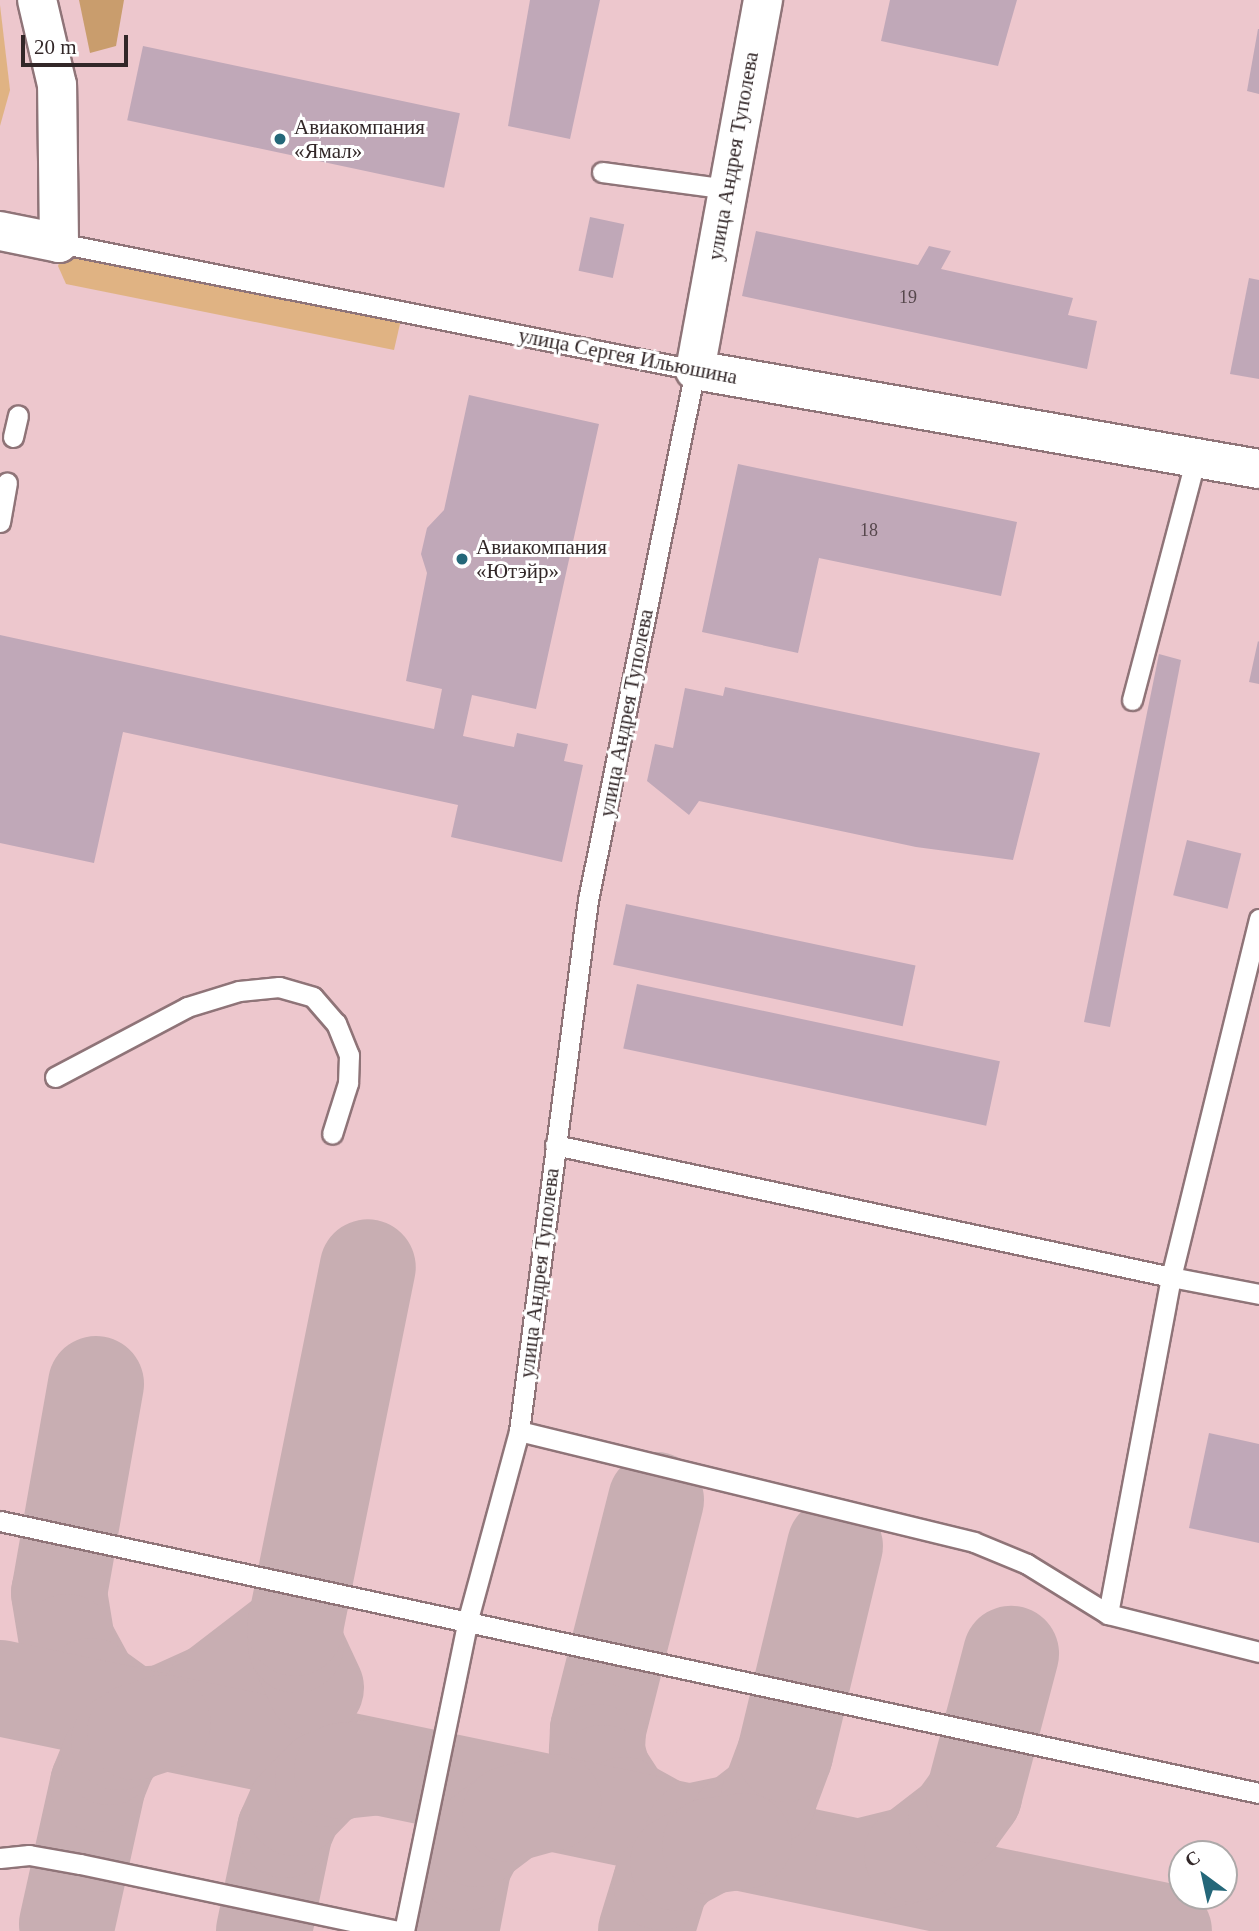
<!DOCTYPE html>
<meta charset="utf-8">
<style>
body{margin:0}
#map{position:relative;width:1259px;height:1931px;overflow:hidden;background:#f7d8dd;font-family:"Times New Roman",serif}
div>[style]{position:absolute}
.built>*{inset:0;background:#edc7cd}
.green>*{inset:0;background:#e0b383}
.forest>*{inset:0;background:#c99d6d}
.taxiway>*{height:96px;margin:-48px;padding:0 48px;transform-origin:48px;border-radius:48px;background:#c8aeb2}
.building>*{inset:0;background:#c0a8b8;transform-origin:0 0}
.roads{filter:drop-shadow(2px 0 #8f7478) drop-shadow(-2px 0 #8f7478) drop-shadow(0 2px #8f7478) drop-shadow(0 -2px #8f7478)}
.service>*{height:19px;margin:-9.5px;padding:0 9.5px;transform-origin:9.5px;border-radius:9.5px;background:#fff}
.minor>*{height:38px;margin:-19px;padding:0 19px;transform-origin:19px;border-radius:19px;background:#fff}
.tertiary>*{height:38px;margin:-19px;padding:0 19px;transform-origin:19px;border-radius:19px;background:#fff}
.dots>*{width:19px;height:19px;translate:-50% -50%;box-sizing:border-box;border:4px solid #fff;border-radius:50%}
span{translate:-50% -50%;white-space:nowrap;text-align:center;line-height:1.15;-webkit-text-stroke:6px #fff;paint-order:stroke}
.number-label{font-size:18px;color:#56474c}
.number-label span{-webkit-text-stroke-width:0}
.poi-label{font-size:21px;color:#322728}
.left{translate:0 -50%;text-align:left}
.street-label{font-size:21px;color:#322728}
.north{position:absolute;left:1168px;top:1840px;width:70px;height:70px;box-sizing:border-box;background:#fff;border:2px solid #ada9a9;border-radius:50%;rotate:327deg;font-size:19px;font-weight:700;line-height:28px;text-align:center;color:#322728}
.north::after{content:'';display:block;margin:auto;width:24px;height:32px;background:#246779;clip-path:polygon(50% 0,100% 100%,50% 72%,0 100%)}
.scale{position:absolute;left:21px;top:35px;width:107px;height:32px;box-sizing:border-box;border:4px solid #322728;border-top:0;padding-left:9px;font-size:21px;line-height:24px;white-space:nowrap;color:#322728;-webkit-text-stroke:5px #fff;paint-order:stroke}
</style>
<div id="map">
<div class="built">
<div style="clip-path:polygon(evenodd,0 0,1259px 0,1259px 1931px,0 1931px,0 0,1182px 1854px,1224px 1854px,1224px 1896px,1182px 1896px,1182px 1854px)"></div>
</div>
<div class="green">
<div style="clip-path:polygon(0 5px,10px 90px,0 126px)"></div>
<div style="clip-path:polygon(62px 256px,402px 315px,394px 350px,66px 284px,58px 266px)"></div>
</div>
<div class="forest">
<div style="clip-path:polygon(79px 0,124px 0,116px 46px,90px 53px)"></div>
</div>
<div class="taxiway">
<div style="left:96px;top:1384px;width:212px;rotate:100deg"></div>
<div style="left:59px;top:1593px;width:50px;rotate:80.7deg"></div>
<div style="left:67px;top:1642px;width:50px;rotate:61.4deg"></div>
<div style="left:91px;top:1686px;width:49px;rotate:35.9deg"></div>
<div style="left:131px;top:1715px;width:33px;rotate:-3deg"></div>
<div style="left:164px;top:1713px;width:54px;rotate:-24.2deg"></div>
<div style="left:213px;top:1691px;width:103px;rotate:-37.5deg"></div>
<div style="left:656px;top:1500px;width:237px;rotate:104.2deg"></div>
<div style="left:598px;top:1730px;width:22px;rotate:93deg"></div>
<div style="left:597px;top:1752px;width:22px;rotate:74deg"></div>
<div style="left:603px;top:1773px;width:38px;rotate:57deg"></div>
<div style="left:624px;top:1805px;width:38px;rotate:29deg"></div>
<div style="left:0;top:1688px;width:1189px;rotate:11.79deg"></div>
<div style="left:316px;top:1688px;width:47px;rotate:-114.9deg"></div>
<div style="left:296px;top:1645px;width:17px;rotate:-93deg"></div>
<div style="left:295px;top:1628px;width:368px;rotate:-78.6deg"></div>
<div style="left:694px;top:1831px;width:44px;rotate:-11.8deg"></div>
<div style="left:737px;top:1822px;width:41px;rotate:-38deg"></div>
<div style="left:769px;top:1797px;width:46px;rotate:-69.6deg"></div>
<div style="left:785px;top:1754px;width:214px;rotate:-76.5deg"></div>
<div style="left:863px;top:1866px;width:50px;rotate:-13.8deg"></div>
<div style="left:912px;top:1854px;width:56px;rotate:-37.7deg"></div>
<div style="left:956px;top:1820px;width:31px;rotate:-54deg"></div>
<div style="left:974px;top:1795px;width:146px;rotate:-75.3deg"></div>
<div style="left:67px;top:1924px;width:143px;rotate:-77.5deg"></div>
<div style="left:98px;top:1784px;width:29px;rotate:-68deg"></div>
<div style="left:109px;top:1757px;width:18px;rotate:-56deg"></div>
<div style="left:119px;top:1742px;width:19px;rotate:-32deg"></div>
<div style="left:135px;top:1732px;width:29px;rotate:-18deg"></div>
<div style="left:264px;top:1931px;width:103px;rotate:-78.3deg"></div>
<div style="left:285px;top:1830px;width:24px;rotate:-66deg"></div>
<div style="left:295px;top:1808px;width:40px;rotate:-46deg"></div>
<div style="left:323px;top:1779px;width:21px;rotate:-23deg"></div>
<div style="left:342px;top:1771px;width:31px;rotate:-6deg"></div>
<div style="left:451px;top:1931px;width:69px;rotate:-79.2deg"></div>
<div style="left:464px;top:1863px;width:27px;rotate:-62deg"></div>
<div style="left:477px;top:1839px;width:41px;rotate:-37.1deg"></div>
<div style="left:510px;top:1814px;width:45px;rotate:-15.6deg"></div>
<div style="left:646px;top:1931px;width:51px;rotate:-73deg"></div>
<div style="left:661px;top:1882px;width:25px;rotate:-48deg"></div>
<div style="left:678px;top:1863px;width:36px;rotate:-28deg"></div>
<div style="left:710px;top:1846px;width:34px;rotate:-8deg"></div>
</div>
<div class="building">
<div style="clip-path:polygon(530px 0,600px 0,570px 139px,508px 126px)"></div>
<div style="clip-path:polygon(890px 0,1017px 0,998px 66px,881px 41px)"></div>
<div style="clip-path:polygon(1258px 29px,1259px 29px,1259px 94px,1247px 91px)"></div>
<div style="left:143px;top:46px;width:324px;height:76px;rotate:12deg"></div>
<div style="left:590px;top:217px;width:35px;height:55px;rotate:12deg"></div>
<div style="clip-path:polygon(756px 231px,918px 265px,929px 246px,951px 251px,941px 269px,1073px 298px,1068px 315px,1097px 321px,1087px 369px,742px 296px)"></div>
<div style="clip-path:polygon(1249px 278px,1259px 280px,1259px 379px,1230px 374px)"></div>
<div style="clip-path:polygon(469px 395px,599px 424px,536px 709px,472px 695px,463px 736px,514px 747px,517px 733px,568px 744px,564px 761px,583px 765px,562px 862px,451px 837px,458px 805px,123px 732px,94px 863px,0 843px,0 635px,434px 729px,442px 689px,406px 681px,427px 573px,421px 554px,427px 528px,444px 510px)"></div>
<div style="clip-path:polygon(738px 464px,1017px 522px,1001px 596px,819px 558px,798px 653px,702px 632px)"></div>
<div style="clip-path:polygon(1258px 641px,1259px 642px,1259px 684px,1249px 682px)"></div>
<div style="clip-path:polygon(1159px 654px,1181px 660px,1110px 1027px,1084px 1022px)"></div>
<div style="clip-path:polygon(725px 687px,1040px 753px,1013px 860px,916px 847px,699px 801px,689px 815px,647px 781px,655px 744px,673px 748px,685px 688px,723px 696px)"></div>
<div style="left:1187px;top:840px;width:56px;height:57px;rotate:14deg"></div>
<div style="left:626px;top:904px;width:296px;height:62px;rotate:12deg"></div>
<div style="left:637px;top:984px;width:371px;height:66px;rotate:12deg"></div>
<div style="clip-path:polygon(1209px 1433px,1259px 1444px,1259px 1543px,1189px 1528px)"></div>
</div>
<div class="roads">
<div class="service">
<div style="left:602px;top:172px;width:126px;rotate:7.7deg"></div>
<div style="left:59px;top:243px;width:649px;rotate:11.29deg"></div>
<div style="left:695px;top:370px;width:541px;rotate:101.41deg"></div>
<div style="left:588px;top:900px;width:535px;rotate:97.4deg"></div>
<div style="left:13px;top:437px;width:22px;rotate:-77deg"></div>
<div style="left:0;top:522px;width:40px;rotate:-80deg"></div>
<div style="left:1132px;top:700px;width:250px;rotate:-75.2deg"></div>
<div style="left:1259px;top:919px;width:369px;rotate:103.8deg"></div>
<div style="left:1171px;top:1277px;width:90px;rotate:10.9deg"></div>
<div style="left:55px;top:1077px;width:149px;rotate:-27.9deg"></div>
<div style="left:187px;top:1007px;width:54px;rotate:-17.1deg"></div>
<div style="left:239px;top:991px;width:40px;rotate:-5.7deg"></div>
<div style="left:279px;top:987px;width:35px;rotate:16deg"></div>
<div style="left:313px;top:997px;width:35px;rotate:49deg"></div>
<div style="left:336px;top:1023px;width:35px;rotate:68deg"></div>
<div style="left:349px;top:1055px;width:28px;rotate:92deg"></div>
<div style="left:348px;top:1083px;width:53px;rotate:107.4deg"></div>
<div style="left:555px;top:1145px;width:630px;rotate:12.09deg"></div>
<div style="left:1171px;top:1277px;width:343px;rotate:100.6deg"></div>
<div style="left:0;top:1521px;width:1288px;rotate:12.19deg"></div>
<div style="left:0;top:1858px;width:29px;rotate:-6deg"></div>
<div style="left:29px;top:1855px;width:52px;rotate:10deg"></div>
<div style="left:80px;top:1864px;width:324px;rotate:11.9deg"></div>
<div style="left:404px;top:1931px;width:318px;rotate:-78.4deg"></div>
<div style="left:468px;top:1619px;width:195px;rotate:-74.8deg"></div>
<div style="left:519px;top:1431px;width:468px;rotate:13.7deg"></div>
<div style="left:974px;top:1542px;width:57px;rotate:22.5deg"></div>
<div style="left:1027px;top:1564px;width:95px;rotate:31.7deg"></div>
<div style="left:1108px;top:1614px;width:156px;rotate:14.1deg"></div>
</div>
<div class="minor">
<div style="left:763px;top:0;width:376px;rotate:100.4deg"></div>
<div style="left:695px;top:370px;width:573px;rotate:9.96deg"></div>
</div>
<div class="tertiary">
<div style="left:0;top:231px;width:60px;rotate:11.5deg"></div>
<div style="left:59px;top:243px;width:158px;rotate:-90.7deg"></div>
<div style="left:57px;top:85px;width:87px;rotate:-103.2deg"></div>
</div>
</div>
<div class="dots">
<div style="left:280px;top:139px;background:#246779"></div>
<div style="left:462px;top:559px;background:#246779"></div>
</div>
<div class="number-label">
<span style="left:908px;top:297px">19</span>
<span style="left:869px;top:530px">18</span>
</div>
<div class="poi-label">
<span class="left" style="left:294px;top:139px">Авиакомпания<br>«Ямал»</span>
<span class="left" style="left:476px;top:559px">Авиакомпания<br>«Ютэйр»</span>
</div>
<div class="street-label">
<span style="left:733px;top:156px;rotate:-80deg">улица Андрея Туполева</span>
<span style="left:628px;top:356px;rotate:11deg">улица Сергея Ильюшина</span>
<span style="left:626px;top:713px;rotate:-79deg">улица Андрея Туполева</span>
<span style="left:539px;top:1273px;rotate:-83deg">улица Андрея Туполева</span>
</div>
<div class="north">С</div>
<div class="scale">20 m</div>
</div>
